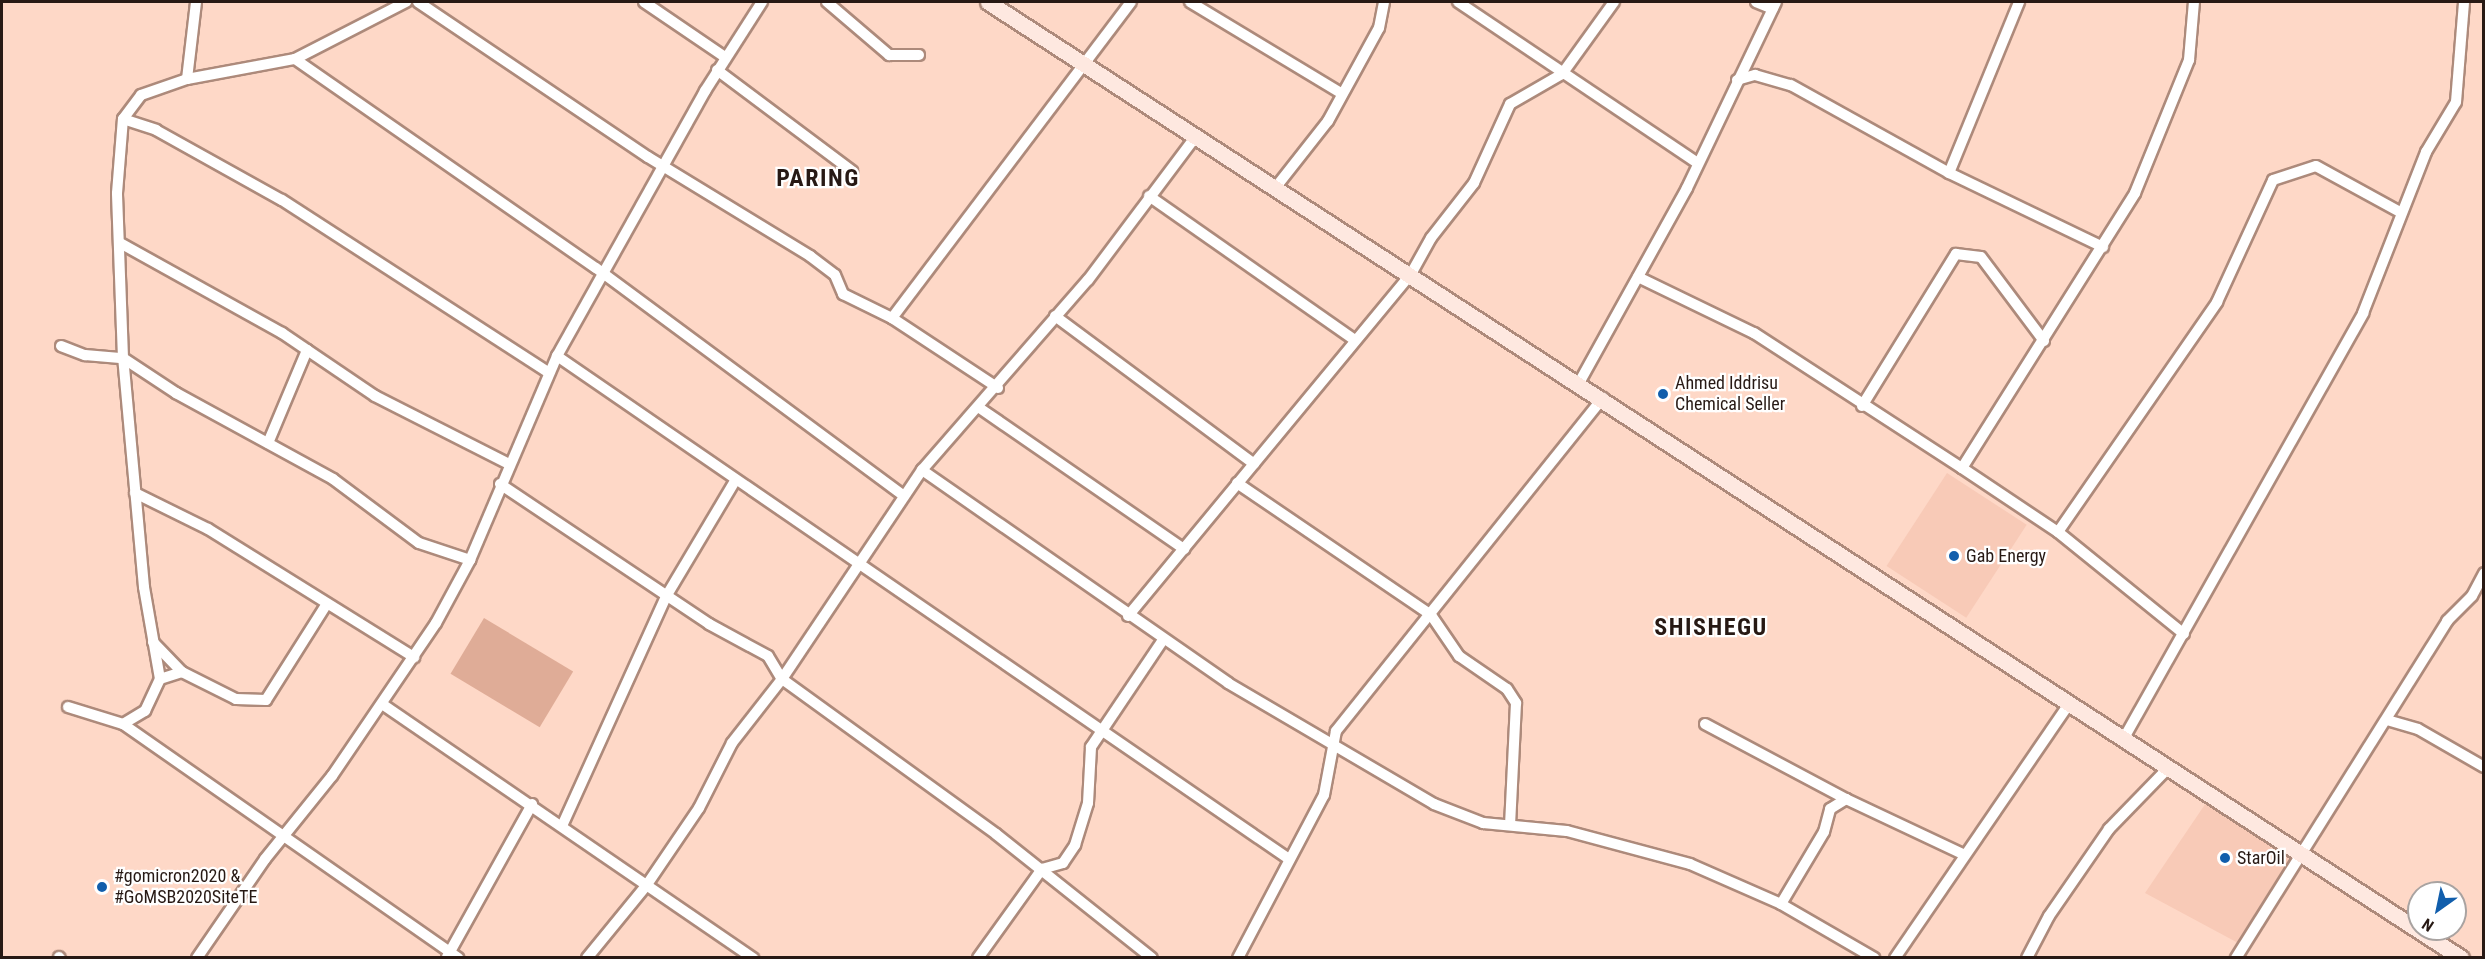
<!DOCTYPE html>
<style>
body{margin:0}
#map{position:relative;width:2485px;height:959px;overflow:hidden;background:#fed8c7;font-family:"Roboto Condensed",sans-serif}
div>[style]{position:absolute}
.built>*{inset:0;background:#f8cab7;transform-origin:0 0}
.green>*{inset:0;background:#dfac97;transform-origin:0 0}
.roads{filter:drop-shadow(2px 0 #ad8a7b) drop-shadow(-2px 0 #ad8a7b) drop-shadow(0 2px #ad8a7b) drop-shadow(0 -2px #ad8a7b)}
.minor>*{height:10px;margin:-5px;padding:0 5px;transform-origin:5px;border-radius:5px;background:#fff}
.secondary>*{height:15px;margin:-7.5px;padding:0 7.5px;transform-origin:7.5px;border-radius:7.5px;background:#fee8e0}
.dots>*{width:16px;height:16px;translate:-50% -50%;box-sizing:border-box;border:3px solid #fff;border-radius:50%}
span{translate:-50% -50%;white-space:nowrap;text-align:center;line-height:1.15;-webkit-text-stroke:4.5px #fff;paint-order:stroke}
.poi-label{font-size:18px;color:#271914}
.left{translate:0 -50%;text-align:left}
.district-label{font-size:24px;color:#271914;font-weight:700;letter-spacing:1.5px}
.frame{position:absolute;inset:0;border:3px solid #271914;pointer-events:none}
.north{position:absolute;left:2407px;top:881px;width:60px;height:60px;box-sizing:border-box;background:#fff;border:2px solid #a9a3a1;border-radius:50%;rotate:213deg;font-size:16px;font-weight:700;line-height:24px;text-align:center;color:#271914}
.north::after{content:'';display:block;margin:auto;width:21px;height:27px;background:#115eac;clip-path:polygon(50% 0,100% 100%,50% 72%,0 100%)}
</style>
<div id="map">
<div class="built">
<div style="left:1947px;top:473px;width:95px;height:111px;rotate:33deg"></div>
<div style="clip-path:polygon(2210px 797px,2294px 851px,2240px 944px,2145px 893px)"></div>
</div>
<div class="green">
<div style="left:484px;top:618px;width:104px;height:65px;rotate:31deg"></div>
</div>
<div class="roads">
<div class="minor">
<div style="left:418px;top:2px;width:277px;rotate:34deg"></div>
<div style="left:648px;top:157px;width:190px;rotate:31.4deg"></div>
<div style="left:810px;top:256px;width:31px;rotate:37deg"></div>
<div style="left:835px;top:275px;width:21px;rotate:67deg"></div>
<div style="left:843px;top:294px;width:55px;rotate:26.1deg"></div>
<div style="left:892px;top:318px;width:127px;rotate:33.4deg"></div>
<div style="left:644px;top:2px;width:98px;rotate:34.2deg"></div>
<div style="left:827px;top:2px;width:82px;rotate:40.5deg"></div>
<div style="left:889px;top:55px;width:30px"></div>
<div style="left:1190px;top:2px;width:176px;rotate:31.1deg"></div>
<div style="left:1458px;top:2px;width:289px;rotate:33.9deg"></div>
<div style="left:1756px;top:2px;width:18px;rotate:22deg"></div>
<div style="left:295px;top:59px;width:366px;rotate:34.8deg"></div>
<div style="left:596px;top:268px;width:382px;rotate:36.5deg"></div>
<div style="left:717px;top:70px;width:169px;rotate:36.8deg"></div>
<div style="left:187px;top:79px;width:110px;rotate:-10.5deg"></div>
<div style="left:295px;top:59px;width:125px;rotate:-27.2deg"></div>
<div style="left:1737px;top:80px;width:19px;rotate:-16deg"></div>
<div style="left:1755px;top:75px;width:37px;rotate:16deg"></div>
<div style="left:1791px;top:85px;width:181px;rotate:29.1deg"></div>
<div style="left:1949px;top:173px;width:171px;rotate:25.7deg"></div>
<div style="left:123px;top:119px;width:35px;rotate:18deg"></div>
<div style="left:156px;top:130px;width:144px;rotate:29.1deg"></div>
<div style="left:282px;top:200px;width:318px;rotate:32.9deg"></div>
<div style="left:1949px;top:173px;width:185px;rotate:-67.7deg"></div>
<div style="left:1276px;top:187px;width:84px;rotate:-51.8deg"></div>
<div style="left:1328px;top:121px;width:106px;rotate:-61.3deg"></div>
<div style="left:1379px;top:28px;width:26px;rotate:-79deg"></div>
<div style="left:1149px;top:196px;width:249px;rotate:35deg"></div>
<div style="left:122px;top:244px;width:183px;rotate:29.1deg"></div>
<div style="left:282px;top:333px;width:112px;rotate:34.1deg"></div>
<div style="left:375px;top:396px;width:148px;rotate:26.9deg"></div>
<div style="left:1638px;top:277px;width:129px;rotate:25.8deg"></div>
<div style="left:1754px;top:333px;width:248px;rotate:33deg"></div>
<div style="left:1962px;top:468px;width:115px;rotate:33.7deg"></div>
<div style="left:2058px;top:532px;width:162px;rotate:39deg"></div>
<div style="left:1055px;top:316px;width:248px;rotate:36.6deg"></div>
<div style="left:892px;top:318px;width:396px;rotate:-52.9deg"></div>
<div style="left:61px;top:346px;width:26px;rotate:21deg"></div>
<div style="left:85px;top:355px;width:38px;rotate:5deg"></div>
<div style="left:123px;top:358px;width:64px;rotate:33.4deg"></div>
<div style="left:176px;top:393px;width:179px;rotate:28.7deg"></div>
<div style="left:333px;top:479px;width:107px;rotate:36.7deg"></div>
<div style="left:419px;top:543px;width:54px;rotate:18.4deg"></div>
<div style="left:557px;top:356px;width:888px;rotate:34.5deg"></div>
<div style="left:1579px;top:383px;width:223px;rotate:-61deg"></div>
<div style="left:1687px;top:188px;width:206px;rotate:-64.4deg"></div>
<div style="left:1862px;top:406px;width:179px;rotate:-58.3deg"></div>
<div style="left:1956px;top:254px;width:25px;rotate:7deg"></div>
<div style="left:1981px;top:257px;width:105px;rotate:53.1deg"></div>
<div style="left:981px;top:409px;width:247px;rotate:34.6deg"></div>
<div style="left:268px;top:443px;width:101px;rotate:-67.2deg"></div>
<div style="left:1962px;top:468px;width:325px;rotate:-57.8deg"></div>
<div style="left:2135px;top:193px;width:144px;rotate:-67.9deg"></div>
<div style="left:2189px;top:60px;width:58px;rotate:-85.1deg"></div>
<div style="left:922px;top:470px;width:373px;rotate:34.8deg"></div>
<div style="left:1228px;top:683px;width:239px;rotate:30.4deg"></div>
<div style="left:1434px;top:804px;width:53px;rotate:21.2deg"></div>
<div style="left:1483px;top:823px;width:84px;rotate:5.4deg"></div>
<div style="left:1567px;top:831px;width:127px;rotate:15deg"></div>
<div style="left:1690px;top:864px;width:99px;rotate:23.7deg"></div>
<div style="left:1781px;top:904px;width:108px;rotate:30.1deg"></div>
<div style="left:1237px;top:483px;width:235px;rotate:34.2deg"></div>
<div style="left:1431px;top:615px;width:50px;rotate:55.7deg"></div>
<div style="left:1459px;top:656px;width:58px;rotate:34.5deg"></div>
<div style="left:1507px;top:689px;width:17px;rotate:57deg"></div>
<div style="left:1516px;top:703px;width:121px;rotate:92.8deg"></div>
<div style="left:500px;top:484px;width:252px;rotate:33.8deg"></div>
<div style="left:709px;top:624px;width:67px;rotate:28.5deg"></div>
<div style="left:768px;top:656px;width:27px;rotate:59deg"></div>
<div style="left:782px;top:679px;width:264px;rotate:35.9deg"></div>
<div style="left:996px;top:834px;width:199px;rotate:38.5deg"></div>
<div style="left:135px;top:493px;width:81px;rotate:26.3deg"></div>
<div style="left:208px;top:529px;width:243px;rotate:31.9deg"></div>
<div style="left:2058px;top:532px;width:280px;rotate:-55.3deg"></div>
<div style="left:2217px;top:302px;width:134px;rotate:-65.3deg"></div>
<div style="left:2273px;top:180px;width:45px;rotate:-18deg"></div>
<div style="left:2316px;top:166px;width:96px;rotate:28.7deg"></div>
<div style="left:1128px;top:616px;width:444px;rotate:-50.4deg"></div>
<div style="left:1411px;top:274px;width:41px;rotate:-60.9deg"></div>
<div style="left:1431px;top:238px;width:70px;rotate:-52deg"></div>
<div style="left:1474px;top:183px;width:87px;rotate:-65.5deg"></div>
<div style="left:1510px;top:104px;width:60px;rotate:-30deg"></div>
<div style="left:1562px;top:74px;width:89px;rotate:-54.2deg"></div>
<div style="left:153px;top:642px;width:42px;rotate:46deg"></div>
<div style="left:160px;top:679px;width:23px;rotate:-18deg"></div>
<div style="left:182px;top:672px;width:60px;rotate:26.6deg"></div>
<div style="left:236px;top:699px;width:30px;rotate:2deg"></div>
<div style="left:266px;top:700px;width:112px;rotate:-57.7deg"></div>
<div style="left:382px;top:704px;width:450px;rotate:34.4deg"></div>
<div style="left:68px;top:707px;width:58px;rotate:17.2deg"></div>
<div style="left:123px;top:724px;width:409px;rotate:34.9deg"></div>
<div style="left:2387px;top:720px;width:32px;rotate:16deg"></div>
<div style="left:2418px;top:729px;width:76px;rotate:29.9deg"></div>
<div style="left:123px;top:724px;width:26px;rotate:-31deg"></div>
<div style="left:145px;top:711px;width:35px;rotate:-65deg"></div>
<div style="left:160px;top:679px;width:93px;rotate:-99.9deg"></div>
<div style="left:144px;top:587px;width:230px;rotate:-95.2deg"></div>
<div style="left:123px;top:358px;width:165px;rotate:-92.1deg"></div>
<div style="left:117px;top:193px;width:74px;rotate:-85.4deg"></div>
<div style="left:123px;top:119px;width:30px;rotate:-53deg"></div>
<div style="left:141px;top:95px;width:49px;rotate:-19.2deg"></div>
<div style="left:187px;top:79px;width:78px;rotate:-83.3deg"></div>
<div style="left:1705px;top:724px;width:160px;rotate:28deg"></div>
<div style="left:2124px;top:738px;width:488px;rotate:-60.6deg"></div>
<div style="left:2363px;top:313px;width:173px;rotate:-68.6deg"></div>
<div style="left:2426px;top:152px;width:58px;rotate:-59deg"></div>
<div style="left:2456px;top:102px;width:100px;rotate:-85.4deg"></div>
<div style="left:562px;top:826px;width:254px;rotate:-65.6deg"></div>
<div style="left:667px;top:595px;width:133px;rotate:-59.2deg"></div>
<div style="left:1781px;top:904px;width:84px;rotate:-59.2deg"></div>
<div style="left:1824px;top:832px;width:24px;rotate:-75deg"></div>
<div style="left:1830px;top:809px;width:19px;rotate:-32deg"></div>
<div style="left:1846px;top:799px;width:129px;rotate:25.2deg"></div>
<div style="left:59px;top:957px;width:1px;rotate:45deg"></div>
<div style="left:447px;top:957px;width:175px;rotate:-60.9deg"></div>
<div style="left:197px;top:958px;width:120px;rotate:-55.5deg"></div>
<div style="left:265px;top:859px;width:107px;rotate:-51.1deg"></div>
<div style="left:332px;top:776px;width:185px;rotate:-55.8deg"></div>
<div style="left:436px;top:623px;width:72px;rotate:-61.6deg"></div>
<div style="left:470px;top:560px;width:222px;rotate:-66.9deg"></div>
<div style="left:557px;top:356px;width:304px;rotate:-60.8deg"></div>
<div style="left:705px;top:91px;width:106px;rotate:-57.4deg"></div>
<div style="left:587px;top:958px;width:93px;rotate:-50.7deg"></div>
<div style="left:646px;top:886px;width:94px;rotate:-55.8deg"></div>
<div style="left:699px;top:808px;width:73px;rotate:-63.1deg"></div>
<div style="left:732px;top:743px;width:81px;rotate:-52deg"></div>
<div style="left:782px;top:679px;width:252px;rotate:-56.2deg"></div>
<div style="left:922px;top:470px;width:252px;rotate:-48.9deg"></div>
<div style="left:1088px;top:280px;width:180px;rotate:-53.1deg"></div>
<div style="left:978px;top:958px;width:110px;rotate:-54.3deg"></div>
<div style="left:1042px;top:869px;width:22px;rotate:-16deg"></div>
<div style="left:1063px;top:863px;width:22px;rotate:-56deg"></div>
<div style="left:1075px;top:845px;width:44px;rotate:-72.8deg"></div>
<div style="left:1088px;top:803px;width:56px;rotate:-86.9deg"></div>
<div style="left:1091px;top:747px;width:129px;rotate:-56.1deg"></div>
<div style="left:1238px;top:958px;width:184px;rotate:-62.2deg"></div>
<div style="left:1324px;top:795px;width:65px;rotate:-79.4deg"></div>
<div style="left:1336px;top:731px;width:427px;rotate:-51.3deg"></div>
<div style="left:1895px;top:958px;width:308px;rotate:-55.6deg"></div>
<div style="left:2027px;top:958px;width:47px;rotate:-62.4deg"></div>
<div style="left:2049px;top:916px;width:106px;rotate:-55.4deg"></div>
<div style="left:2109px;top:829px;width:86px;rotate:-45.9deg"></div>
<div style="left:2236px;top:958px;width:398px;rotate:-57.9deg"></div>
<div style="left:2447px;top:621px;width:35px;rotate:-45deg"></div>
<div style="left:2472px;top:596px;width:26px;rotate:-62deg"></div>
</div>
<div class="secondary">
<div style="left:988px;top:2px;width:1756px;rotate:32.98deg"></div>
</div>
</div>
<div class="dots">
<div style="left:1663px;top:394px;background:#115eac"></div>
<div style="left:1954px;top:556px;background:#115eac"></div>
<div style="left:2225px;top:858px;background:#115eac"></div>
<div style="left:102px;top:887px;background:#115eac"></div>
</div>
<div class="poi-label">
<span class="left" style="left:1675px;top:394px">Ahmed Iddrisu<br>Chemical Seller</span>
<span class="left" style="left:1966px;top:556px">Gab Energy</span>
<span class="left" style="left:2237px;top:858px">StarOil</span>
<span class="left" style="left:114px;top:887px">#gomicron2020 &amp;<br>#GoMSB2020SiteTE</span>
</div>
<div class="district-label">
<span style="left:818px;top:179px">PARING</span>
<span style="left:1711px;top:628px">SHISHEGU</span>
</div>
<div class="frame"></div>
<div class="north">N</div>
</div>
